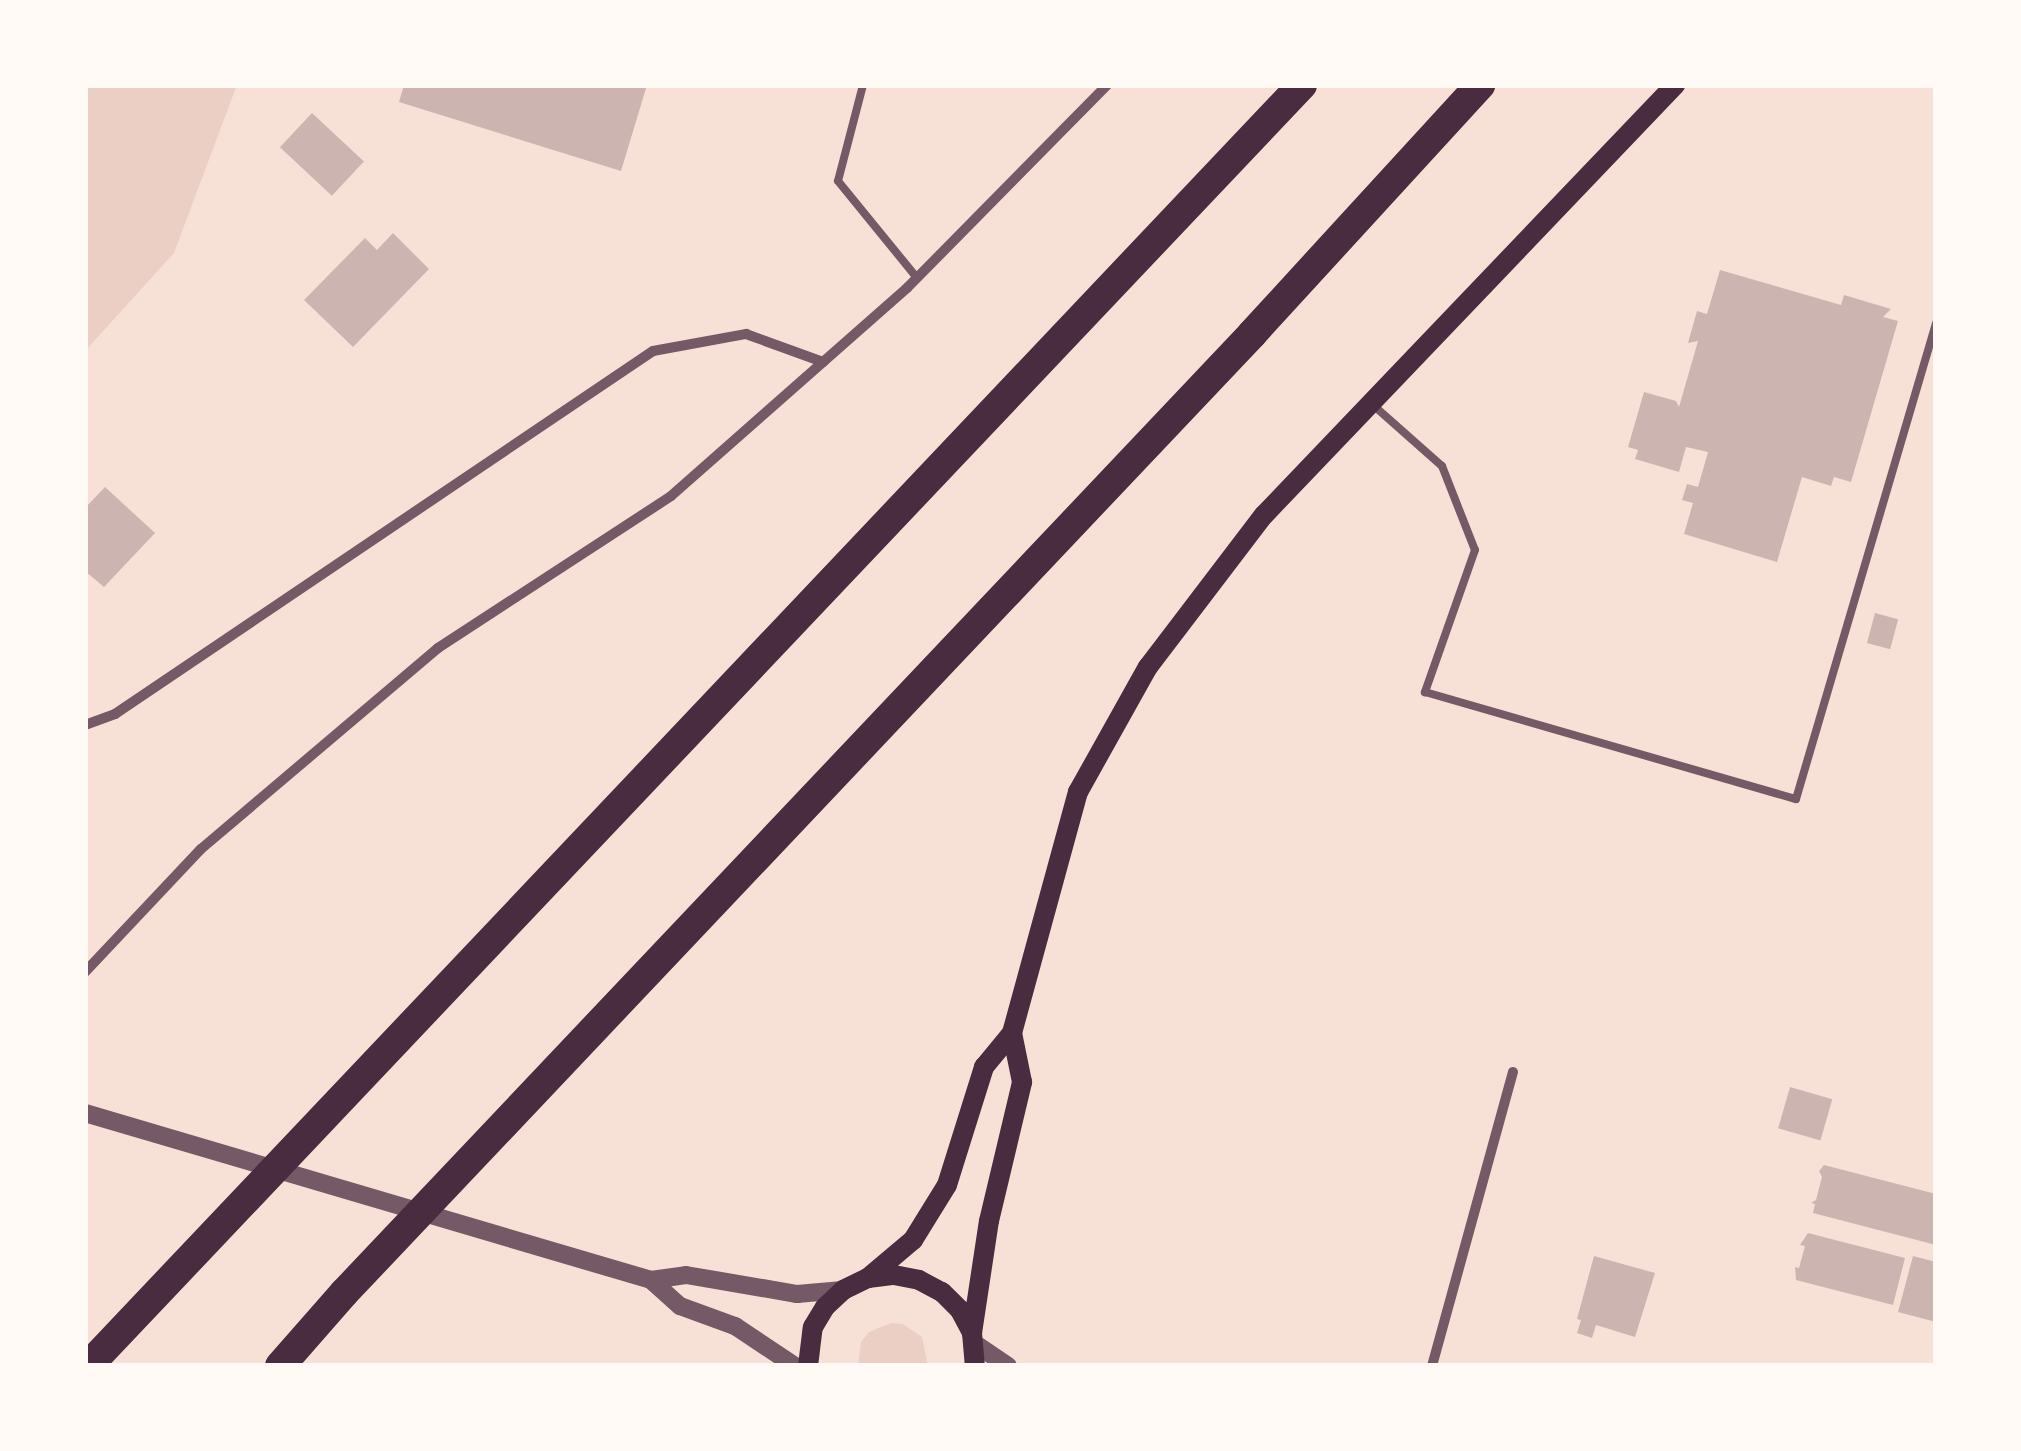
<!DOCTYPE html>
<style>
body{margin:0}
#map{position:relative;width:2021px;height:1451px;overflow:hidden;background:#f7e1d7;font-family:"Work Sans",sans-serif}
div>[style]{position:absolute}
.green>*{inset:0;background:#ebcfc5}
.building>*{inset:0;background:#ccb4b1;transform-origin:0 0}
.service>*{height:8px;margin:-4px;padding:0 4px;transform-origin:4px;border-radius:4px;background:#755966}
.minor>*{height:10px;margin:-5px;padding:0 5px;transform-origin:5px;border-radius:5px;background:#755966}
.tertiary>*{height:18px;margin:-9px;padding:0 9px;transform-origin:9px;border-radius:9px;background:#755966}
.secondary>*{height:20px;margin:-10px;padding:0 10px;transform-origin:10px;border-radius:10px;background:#4a2c40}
.motorway>*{height:30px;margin:-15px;padding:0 15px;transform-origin:15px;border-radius:15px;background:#4a2c40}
span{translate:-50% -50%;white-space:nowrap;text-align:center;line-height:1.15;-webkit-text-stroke:9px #fffaf5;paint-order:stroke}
.frame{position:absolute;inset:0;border:88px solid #fffaf5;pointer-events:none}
</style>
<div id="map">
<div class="green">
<div style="clip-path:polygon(85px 85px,237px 85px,174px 253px,85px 351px)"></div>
<div style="clip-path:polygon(891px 1323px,903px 1324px,922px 1337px,928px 1366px,858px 1366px,861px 1342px,869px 1332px)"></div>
</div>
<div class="building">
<div style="clip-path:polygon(404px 85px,647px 85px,621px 171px,399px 102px)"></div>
<div style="left:312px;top:113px;width:71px;height:47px;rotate:43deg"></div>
<div style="clip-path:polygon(393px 233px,429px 269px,353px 347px,304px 300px,365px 238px,377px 250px)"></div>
<div style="clip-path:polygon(1720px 270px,1841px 305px,1844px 295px,1891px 309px,1883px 317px,1898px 321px,1851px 482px,1834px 477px,1831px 486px,1802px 477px,1777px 562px,1684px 534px,1693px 503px,1682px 500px,1687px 484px,1698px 487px,1708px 452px,1686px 447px,1679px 472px,1635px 459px,1638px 450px,1628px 447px,1644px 392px,1676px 401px,1679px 407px,1698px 341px,1688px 343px,1697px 311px,1707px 314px)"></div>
<div style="clip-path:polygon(105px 487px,155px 533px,104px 587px,85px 571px,85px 508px)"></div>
<div style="left:1875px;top:613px;width:24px;height:31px;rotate:15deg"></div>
<div style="left:1790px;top:1087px;width:44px;height:43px;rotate:16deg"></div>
<div style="clip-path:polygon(1824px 1165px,1936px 1194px,1936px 1245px,1813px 1213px,1815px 1204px,1811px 1203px,1816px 1200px,1822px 1177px,1819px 1171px)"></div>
<div style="clip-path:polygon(1808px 1233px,1905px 1258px,1893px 1305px,1796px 1280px,1795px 1267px,1799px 1268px,1805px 1246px,1800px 1245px)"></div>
<div style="clip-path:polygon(1594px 1256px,1655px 1273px,1635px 1337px,1596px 1325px,1592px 1338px,1577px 1333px,1581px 1320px,1577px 1319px)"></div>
<div style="clip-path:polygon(1913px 1256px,1936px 1262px,1936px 1322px,1898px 1312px)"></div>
</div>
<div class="service">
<div style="left:863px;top:85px;width:99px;rotate:104.6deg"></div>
<div style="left:838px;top:181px;width:125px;rotate:50.8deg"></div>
<div style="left:1373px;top:405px;width:92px;rotate:41.5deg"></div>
<div style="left:1442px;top:466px;width:90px;rotate:68.6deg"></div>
<div style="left:1475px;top:550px;width:151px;rotate:109.4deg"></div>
<div style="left:1425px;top:692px;width:386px;rotate:16.1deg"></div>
<div style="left:1796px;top:799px;width:496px;rotate:-73.6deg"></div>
</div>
<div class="minor">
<div style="left:85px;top:725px;width:32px;rotate:-20deg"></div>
<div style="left:115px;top:714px;width:649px;rotate:-34.01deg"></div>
<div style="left:653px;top:351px;width:95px;rotate:-10.4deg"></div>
<div style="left:746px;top:334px;width:82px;rotate:20deg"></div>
<div style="left:85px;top:972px;width:169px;rotate:-46.7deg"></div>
<div style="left:201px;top:849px;width:311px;rotate:-40.3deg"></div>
<div style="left:438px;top:648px;width:278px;rotate:-33.1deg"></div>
<div style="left:671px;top:496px;width:315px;rotate:-41.4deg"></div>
<div style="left:907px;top:288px;width:285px;rotate:-45.4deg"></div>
<div style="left:1432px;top:1366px;width:305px;rotate:-74.6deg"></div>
</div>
<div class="tertiary">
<div style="left:85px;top:1113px;width:590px;rotate:16.44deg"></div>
<div style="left:651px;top:1280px;width:39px;rotate:42deg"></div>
<div style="left:680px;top:1306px;width:59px;rotate:20deg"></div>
<div style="left:735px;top:1326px;width:72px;rotate:33.7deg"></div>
<div style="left:651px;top:1280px;width:35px;rotate:-8deg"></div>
<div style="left:686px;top:1275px;width:113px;rotate:9.7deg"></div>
<div style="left:797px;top:1294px;width:46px;rotate:-5deg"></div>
<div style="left:974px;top:1343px;width:41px;rotate:34.1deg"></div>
</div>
<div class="secondary">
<div style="left:868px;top:1278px;width:59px;rotate:-40.2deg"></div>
<div style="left:913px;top:1240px;width:65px;rotate:-58.3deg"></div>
<div style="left:947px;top:1185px;width:124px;rotate:-72.6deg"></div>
<div style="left:984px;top:1067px;width:44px;rotate:-50.5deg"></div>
<div style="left:1012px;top:1033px;width:250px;rotate:-74.7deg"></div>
<div style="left:1078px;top:792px;width:143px;rotate:-60.8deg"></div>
<div style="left:1148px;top:667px;width:191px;rotate:-52.7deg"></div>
<div style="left:1264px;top:515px;width:595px;rotate:-46.29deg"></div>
<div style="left:972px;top:1333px;width:113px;rotate:-81.4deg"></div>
<div style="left:989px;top:1221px;width:143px;rotate:-76.6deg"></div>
<div style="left:1022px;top:1082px;width:50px;rotate:-101.5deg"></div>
<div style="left:808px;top:1366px;width:39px;rotate:-83deg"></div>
<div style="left:813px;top:1327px;width:23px;rotate:-59deg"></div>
<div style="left:825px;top:1307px;width:25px;rotate:-43deg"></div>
<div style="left:843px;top:1290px;width:28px;rotate:-26deg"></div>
<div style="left:868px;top:1278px;width:26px;rotate:-7deg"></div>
<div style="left:894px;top:1275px;width:25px;rotate:11deg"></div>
<div style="left:919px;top:1280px;width:26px;rotate:28deg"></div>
<div style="left:942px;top:1292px;width:25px;rotate:45deg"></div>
<div style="left:960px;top:1310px;width:26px;rotate:62deg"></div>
<div style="left:972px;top:1333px;width:33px;rotate:85deg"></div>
</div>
<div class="motorway">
<div style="left:88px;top:1366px;width:1765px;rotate:-46.54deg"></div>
<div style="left:280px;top:1366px;width:97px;rotate:-48.8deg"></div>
<div style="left:344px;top:1293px;width:1321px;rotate:-46.56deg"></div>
<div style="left:1252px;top:334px;width:338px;rotate:-47.5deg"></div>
</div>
<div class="frame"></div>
</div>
